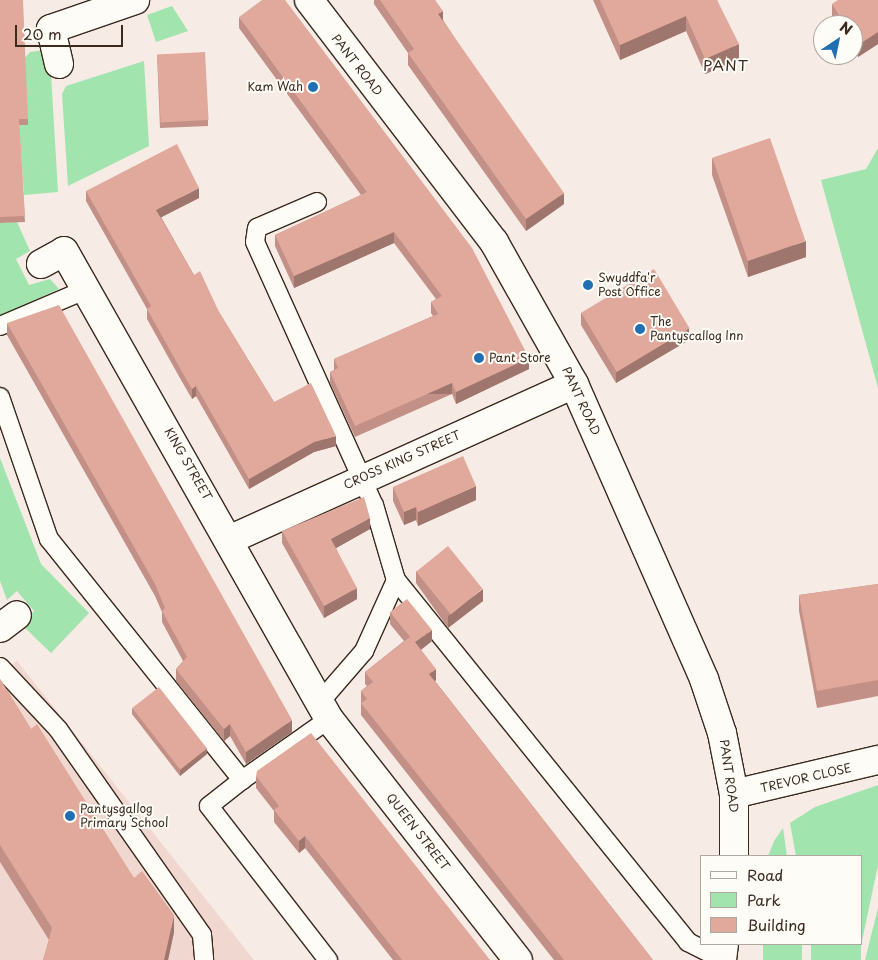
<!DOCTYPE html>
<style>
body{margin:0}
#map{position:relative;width:878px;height:960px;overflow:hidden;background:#f7ebe5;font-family:"Playpen Sans",sans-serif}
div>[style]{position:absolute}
.built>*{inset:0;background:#f0d7cf}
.green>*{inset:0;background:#a2e4ae;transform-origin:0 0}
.roads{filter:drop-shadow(1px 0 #3b2a1e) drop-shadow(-1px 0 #3b2a1e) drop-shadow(0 1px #3b2a1e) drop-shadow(0 -1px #3b2a1e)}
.service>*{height:18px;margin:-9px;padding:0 9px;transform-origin:9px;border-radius:9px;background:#fdfcf7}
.minor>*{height:28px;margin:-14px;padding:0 14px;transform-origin:14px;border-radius:14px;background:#fdfcf7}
.tertiary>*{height:28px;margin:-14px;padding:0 14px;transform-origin:14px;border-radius:14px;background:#fdfcf7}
.wall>*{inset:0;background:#c29086}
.shaded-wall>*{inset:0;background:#9e766d;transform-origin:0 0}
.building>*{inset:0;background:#e1a89c;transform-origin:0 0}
.dots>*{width:14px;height:14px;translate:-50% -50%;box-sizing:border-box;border:2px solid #fdfcf7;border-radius:50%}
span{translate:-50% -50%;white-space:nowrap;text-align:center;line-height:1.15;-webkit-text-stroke:4px #fdfcf7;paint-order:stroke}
.street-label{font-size:12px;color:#3b2a1e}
.poi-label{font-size:12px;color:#3b2a1e}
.right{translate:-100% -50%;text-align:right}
.left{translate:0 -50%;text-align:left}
.quarter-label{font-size:15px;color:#3b2a1e;letter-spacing:1px}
.legend{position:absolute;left:700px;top:855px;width:162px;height:90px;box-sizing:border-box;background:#fdfcf7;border:1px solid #afa8a0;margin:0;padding:6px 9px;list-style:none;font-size:15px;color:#3b2a1e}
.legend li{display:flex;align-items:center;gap:10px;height:25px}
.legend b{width:25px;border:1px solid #afa8a0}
.north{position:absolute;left:813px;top:15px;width:50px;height:50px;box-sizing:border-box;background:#fdfcf7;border:1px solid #afa8a0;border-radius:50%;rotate:34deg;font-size:14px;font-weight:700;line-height:20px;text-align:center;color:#3b2a1e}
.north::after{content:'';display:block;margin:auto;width:18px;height:22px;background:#1f6fb2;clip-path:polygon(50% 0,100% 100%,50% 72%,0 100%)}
.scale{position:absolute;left:15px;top:25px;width:108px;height:22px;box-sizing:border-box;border:2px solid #3b2a1e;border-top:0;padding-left:6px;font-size:15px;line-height:18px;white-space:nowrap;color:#3b2a1e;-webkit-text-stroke:4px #fdfcf7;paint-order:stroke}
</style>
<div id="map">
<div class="built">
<div style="clip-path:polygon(17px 661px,254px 960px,0 960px,0 673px)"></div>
</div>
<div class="green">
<div style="clip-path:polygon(172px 6px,188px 31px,156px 42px,147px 15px)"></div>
<div style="clip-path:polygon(44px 50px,51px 74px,58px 192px,24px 195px,19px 125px,28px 125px,24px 59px,30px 52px)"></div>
<div style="clip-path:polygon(144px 61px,149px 146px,68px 186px,62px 94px,66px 86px)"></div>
<div style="clip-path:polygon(878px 148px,878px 388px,821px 180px,866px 169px)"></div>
<div style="clip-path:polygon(17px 222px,30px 251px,16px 259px,29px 285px,50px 279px,59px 289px,0 316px,0 223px)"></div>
<div style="clip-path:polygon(0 458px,41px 564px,89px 613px,51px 653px,22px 625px,34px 611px,17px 591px,7px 600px,0 581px)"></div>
<div style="clip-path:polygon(878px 785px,878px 865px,862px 941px,862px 856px,796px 856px,790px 823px,815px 807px)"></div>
<div style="clip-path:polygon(783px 828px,787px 856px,768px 856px,774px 841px)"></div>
<div style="clip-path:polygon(878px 908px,878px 960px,865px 960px)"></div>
<div style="left:763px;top:944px;width:39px;height:16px"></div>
<div style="left:811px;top:944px;width:50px;height:16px"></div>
</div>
<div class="roads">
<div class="service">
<div style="left:317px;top:202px;width:65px;rotate:156.6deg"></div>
<div style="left:257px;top:228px;width:14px;rotate:98deg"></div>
<div style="left:255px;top:242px;width:289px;rotate:65.7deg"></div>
<div style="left:374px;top:505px;width:78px;rotate:73.7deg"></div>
<div style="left:396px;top:580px;width:465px;rotate:51.1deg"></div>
<div style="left:688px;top:942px;width:38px;rotate:27deg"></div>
<div style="left:0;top:326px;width:95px;rotate:-23deg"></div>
<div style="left:0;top:397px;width:150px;rotate:71deg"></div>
<div style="left:49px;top:539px;width:309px;rotate:51.3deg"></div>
<div style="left:242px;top:780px;width:42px;rotate:141.8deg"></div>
<div style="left:209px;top:806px;width:195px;rotate:52.3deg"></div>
<div style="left:0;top:667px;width:85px;rotate:46.9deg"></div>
<div style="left:58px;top:729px;width:251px;rotate:55deg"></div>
<div style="left:202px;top:935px;width:25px;rotate:85deg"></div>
<div style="left:319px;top:703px;width:69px;rotate:-49.1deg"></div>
<div style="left:364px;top:651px;width:78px;rotate:-65.7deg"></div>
<div style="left:242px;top:780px;width:106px;rotate:-35deg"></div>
</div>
<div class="minor">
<div style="left:59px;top:64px;width:36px;rotate:-103deg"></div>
<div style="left:51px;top:29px;width:89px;rotate:-19deg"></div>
<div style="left:41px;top:264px;width:26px;rotate:-29deg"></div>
<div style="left:64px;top:251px;width:538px;rotate:60.48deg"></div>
<div style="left:329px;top:719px;width:306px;rotate:51.9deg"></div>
<div style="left:231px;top:539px;width:376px;rotate:-24.3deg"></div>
<div style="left:0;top:628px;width:21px;rotate:-37deg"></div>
<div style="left:734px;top:794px;width:148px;rotate:-13.3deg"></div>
</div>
<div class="tertiary">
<div style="left:309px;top:0;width:305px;rotate:52.6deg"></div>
<div style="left:494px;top:242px;width:163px;rotate:60.6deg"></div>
<div style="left:574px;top:384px;width:322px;rotate:66.2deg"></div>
<div style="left:704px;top:679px;width:57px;rotate:71.6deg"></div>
<div style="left:722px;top:733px;width:62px;rotate:78.9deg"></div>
<div style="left:734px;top:794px;width:62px;rotate:90deg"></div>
<div style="left:722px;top:960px;width:16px;rotate:-83deg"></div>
</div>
</div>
<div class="wall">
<div style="clip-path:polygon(0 0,28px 119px,28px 125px,19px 125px,25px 222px,0 223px)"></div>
<div style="clip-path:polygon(374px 0,435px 0,443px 20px,564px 204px,526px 231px,408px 65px,408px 53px,374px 4px)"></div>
<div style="clip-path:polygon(593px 0,717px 0,739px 60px,705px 74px,686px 31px,620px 60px)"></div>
<div style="clip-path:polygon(878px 0,878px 44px,858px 57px,853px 48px,853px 25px,838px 25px,832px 16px,832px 4px)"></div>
<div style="clip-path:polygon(239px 17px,529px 369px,456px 404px,452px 394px,355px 437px,330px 383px,330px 372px,334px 370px,334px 359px,433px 316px,431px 313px,431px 302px,436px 299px,394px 243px,294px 288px,275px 246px,275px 235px,361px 195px,239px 28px)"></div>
<div style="clip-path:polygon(157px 54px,208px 120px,208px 126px,160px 128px)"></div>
<div style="clip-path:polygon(712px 158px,806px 257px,748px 277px,712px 175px)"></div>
<div style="clip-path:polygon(86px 191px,199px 198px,161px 217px,194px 275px,219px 312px,274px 402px,336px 446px,314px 452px,249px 489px,196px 396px,192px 399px,181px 380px,147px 319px,147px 309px,86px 201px)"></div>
<div style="clip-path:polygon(581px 313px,689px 340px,616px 383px,581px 325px)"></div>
<div style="clip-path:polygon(7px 323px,292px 732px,246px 764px,230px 736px,224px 741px,176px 681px,176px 669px,183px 661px,162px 622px,162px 612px,155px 596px,7px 335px)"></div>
<div style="clip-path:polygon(393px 487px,476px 500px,418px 526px,416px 520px,404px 525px,393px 501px)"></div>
<div style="clip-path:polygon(370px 529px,336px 548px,357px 599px,324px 618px,282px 543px,282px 531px)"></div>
<div style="clip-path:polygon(416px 571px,483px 601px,448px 628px,416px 583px)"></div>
<div style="clip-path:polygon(878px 584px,878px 696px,817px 708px,799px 611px,799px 595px)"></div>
<div style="clip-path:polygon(390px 612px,432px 641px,421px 650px,436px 680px,435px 681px,653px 960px,554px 960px,361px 715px,361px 691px,367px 686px,365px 684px,365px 672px,404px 641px,390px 624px)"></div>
<div style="clip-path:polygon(0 679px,31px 729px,134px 878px,174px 932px,168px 960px,43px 960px,49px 940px,0 862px)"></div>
<div style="clip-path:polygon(132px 708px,207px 754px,180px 776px,132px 714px)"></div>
<div style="clip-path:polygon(256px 776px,490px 960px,393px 960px,305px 848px,299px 853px,274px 822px,274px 811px,256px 788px)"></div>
</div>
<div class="shaded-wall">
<div style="clip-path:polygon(443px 11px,443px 22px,438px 14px)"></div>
<div style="clip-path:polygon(686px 16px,686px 31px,620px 60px,620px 45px)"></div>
<div style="clip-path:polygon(878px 32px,878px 44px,858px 57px,858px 45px)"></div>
<div style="clip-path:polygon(739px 44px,739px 60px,705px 74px,705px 59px)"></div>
<div style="clip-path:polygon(199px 188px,199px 198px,156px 220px,156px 210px)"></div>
<div style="clip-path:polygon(564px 193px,564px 204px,526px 231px,526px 219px)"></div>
<div style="clip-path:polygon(394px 232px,394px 243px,294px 288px,294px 276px)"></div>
<div style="clip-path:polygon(806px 241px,806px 257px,748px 277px,748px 261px)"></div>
<div style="clip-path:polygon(689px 328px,689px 340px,616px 383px,616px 372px)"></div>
<div style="clip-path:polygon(529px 358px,529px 369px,456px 404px,456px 392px)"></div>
<div style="left:452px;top:383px;width:11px;height:106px;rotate:90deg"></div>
<div style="clip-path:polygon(196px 386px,196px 396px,192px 399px,192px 389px)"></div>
<div style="clip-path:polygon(336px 436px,336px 446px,314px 452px,249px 489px,249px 479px,314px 442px)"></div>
<div style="clip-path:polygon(476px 486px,476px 500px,418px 526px,418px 512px)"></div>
<div style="clip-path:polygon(416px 507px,416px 520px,404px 525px,404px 512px)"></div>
<div style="clip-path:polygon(370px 518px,370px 529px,331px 551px,331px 539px)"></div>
<div style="clip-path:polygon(357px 588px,357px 599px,324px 618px,324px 606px)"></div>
<div style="clip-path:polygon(483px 589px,483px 601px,448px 628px,448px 616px)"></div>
<div style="clip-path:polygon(432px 630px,432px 641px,415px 654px,415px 642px)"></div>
<div style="clip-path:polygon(436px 669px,436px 680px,429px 686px,429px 674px)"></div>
<div style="clip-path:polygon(292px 720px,292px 732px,246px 764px,246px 752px)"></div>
<div style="clip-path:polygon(230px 724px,230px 736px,224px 741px,224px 729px)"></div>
<div style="clip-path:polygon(207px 748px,207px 754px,180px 776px,180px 770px)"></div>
<div style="clip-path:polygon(305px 836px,305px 848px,299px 853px,299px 841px)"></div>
<div style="clip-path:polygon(174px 915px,174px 932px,168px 960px,164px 960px)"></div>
</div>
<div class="building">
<div style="clip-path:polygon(0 0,23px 0,28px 119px,19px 119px,25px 216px,0 217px)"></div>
<div style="clip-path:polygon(262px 0,285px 0,472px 248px,529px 358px,456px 392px,452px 383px,355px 426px,330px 372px,338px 368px,334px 359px,438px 314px,431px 302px,442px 296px,394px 232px,294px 276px,275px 235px,367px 192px,239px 17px)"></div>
<div style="clip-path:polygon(380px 0,435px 0,443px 11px,438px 14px,564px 193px,526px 219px,408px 53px,414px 49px)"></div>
<div style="clip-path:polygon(600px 0,717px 0,739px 44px,705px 59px,686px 16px,620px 45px)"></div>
<div style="clip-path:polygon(838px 0,878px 0,878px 32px,858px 45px,853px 37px,853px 25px,845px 25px,832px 4px)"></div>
<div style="left:205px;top:52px;width:68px;height:48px;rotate:87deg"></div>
<div style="left:770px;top:138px;width:109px;height:61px;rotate:71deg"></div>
<div style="clip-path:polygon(177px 144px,199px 188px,156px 210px,194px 275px,200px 271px,219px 312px,274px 402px,311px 383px,336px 436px,314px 442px,249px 479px,196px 386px,192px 389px,181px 370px,147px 309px,151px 306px,86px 191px)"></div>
<div style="left:654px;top:269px;width:69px;height:85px;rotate:59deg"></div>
<div style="clip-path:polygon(59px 305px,292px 720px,246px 752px,230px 724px,224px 729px,176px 669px,187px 657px,162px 611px,165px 608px,155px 584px,7px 323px)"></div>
<div style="clip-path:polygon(463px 456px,476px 486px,418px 512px,416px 507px,404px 512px,393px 487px)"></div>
<div style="clip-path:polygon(364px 497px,370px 518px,331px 539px,357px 588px,324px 606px,282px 531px)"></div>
<div style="left:448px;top:546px;width:55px;height:41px;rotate:51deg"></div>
<div style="clip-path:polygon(878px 584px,878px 680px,817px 691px,799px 595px)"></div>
<div style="clip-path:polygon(407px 599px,432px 630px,415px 642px,436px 669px,429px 674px,653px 960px,564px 960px,361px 703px,367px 699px,361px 691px,373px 682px,365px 672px,410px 637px,390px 612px)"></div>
<div style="clip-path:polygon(0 679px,31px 729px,37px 724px,134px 878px,142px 871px,174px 915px,164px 960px,43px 960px,52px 928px,0 845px)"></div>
<div style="left:159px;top:687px;width:78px;height:34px;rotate:52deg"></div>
<div style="clip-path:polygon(311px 733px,490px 960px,402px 960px,305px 836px,299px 841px,274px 810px,279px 806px,256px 776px,257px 771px)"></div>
</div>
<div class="dots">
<div style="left:313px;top:87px;background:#1f6fb2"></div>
<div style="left:588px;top:285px;background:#1f6fb2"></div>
<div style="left:640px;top:329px;background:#1f6fb2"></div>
<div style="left:479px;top:358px;background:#1f6fb2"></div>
<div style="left:70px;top:816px;background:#1f6fb2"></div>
</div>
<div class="street-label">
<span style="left:357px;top:65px;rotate:52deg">PANT ROAD</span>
<span style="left:581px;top:401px;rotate:65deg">PANT ROAD</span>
<span style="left:402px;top:460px;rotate:-24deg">CROSS KING STREET</span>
<span style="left:188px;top:464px;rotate:60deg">KING STREET</span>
<span style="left:729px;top:776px;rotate:82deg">PANT ROAD</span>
<span style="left:806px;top:778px;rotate:-13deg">TREVOR CLOSE</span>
<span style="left:418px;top:832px;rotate:52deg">QUEEN STREET</span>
</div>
<div class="poi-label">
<span class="right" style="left:303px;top:87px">Kam Wah</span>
<span class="left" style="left:598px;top:285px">Swyddfa'r<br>Post Office</span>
<span class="left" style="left:650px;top:329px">The<br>Pantyscallog Inn</span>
<span class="left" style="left:489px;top:358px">Pant Store</span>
<span class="left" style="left:80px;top:816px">Pantysgallog<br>Primary School</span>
</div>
<div class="quarter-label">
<span style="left:726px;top:65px">PANT</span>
</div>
<ul class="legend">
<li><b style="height:6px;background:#fdfcf7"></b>Road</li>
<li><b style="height:14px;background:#a2e4ae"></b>Park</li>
<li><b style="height:14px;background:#e1a89c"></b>Building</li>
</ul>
<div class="north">N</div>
<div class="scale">20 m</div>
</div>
